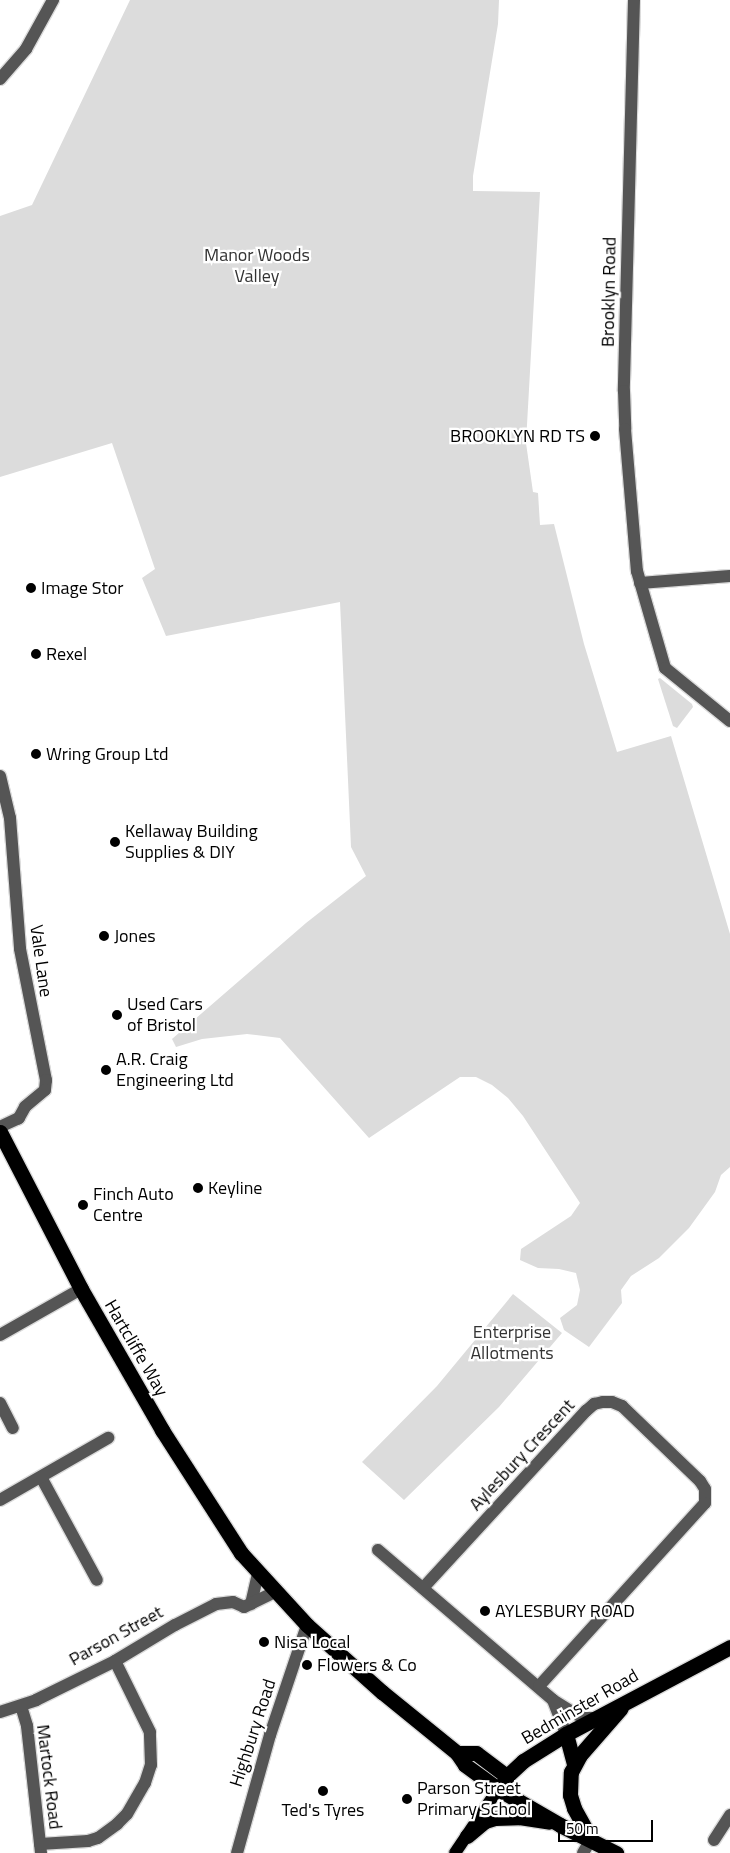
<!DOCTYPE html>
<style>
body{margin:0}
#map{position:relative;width:730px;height:1853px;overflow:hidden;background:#fff;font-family:"Titillium Web",sans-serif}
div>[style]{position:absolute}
.green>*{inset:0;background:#dcdcdc}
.roads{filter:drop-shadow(1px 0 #dbdbdb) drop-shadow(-1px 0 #dbdbdb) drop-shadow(0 1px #dbdbdb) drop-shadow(0 -1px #dbdbdb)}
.minor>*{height:12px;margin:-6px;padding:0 6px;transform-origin:6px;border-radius:6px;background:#555}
.major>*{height:12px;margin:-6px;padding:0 6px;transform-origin:6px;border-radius:6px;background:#000}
.highway>*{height:15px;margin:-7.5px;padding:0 7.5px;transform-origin:7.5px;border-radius:7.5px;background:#000}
.dots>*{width:14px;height:14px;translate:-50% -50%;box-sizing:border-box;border:2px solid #fff;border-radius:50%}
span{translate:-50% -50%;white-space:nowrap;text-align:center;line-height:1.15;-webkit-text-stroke:4.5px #fff;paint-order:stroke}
.park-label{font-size:18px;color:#333}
.street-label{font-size:18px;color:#000}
.poi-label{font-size:18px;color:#000}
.right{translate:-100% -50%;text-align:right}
.left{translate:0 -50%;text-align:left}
.scale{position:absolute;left:558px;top:1820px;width:95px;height:22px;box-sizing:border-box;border:2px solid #000;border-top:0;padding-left:6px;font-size:15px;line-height:18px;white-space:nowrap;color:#000;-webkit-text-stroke:4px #fff;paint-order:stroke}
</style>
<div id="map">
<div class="green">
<div style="clip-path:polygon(130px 0,499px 0,498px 24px,473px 176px,473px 191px,540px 192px,526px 443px,533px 492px,538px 493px,540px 525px,554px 524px,584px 644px,617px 752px,671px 736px,730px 934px,730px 1167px,721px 1175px,715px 1192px,689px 1228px,659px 1258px,631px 1276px,621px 1290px,622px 1303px,589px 1347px,564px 1330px,560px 1318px,577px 1305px,580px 1290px,576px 1273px,559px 1269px,538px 1268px,520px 1260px,521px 1249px,571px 1216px,580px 1203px,523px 1116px,508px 1098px,492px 1085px,476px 1077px,460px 1077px,369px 1138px,280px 1038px,247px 1034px,202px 1039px,176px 1047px,172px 1039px,306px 923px,366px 876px,351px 847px,340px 602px,166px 636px,142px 578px,155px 569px,112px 443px,0 477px,0 216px,32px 205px)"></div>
<div style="clip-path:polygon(660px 678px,692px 704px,693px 707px,677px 728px,673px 726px,658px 679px)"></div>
<div style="clip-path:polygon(513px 1294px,562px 1333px,499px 1407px,404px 1500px,362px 1462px,437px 1386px)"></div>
</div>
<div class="roads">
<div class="minor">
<div style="left:634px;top:0;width:391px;rotate:91.5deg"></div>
<div style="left:624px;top:391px;width:38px;rotate:88deg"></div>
<div style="left:625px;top:429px;width:143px;rotate:85.2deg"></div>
<div style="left:637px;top:571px;width:101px;rotate:73.9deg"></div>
<div style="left:665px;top:668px;width:84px;rotate:39.2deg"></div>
<div style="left:0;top:79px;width:40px;rotate:-49deg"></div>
<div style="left:26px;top:49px;width:56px;rotate:-61.1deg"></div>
<div style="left:640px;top:583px;width:90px;rotate:-4.4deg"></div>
<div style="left:0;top:776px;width:43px;rotate:76.6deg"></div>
<div style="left:10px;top:818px;width:131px;rotate:85.6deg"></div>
<div style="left:20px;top:949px;width:134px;rotate:78.8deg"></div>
<div style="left:46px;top:1080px;width:10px;rotate:96deg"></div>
<div style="left:45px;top:1090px;width:26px;rotate:140deg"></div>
<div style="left:25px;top:1107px;width:13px;rotate:119deg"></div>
<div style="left:19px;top:1118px;width:21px;rotate:155deg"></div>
<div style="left:0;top:1335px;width:93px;rotate:-29.6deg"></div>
<div style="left:0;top:1403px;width:28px;rotate:63deg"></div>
<div style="left:41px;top:1477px;width:117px;rotate:61.5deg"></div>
<div style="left:0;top:1500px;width:125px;rotate:-29.9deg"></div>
<div style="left:378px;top:1550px;width:230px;rotate:40.6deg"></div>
<div style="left:553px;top:1700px;width:26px;rotate:32deg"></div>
<div style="left:575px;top:1714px;width:11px;rotate:22deg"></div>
<div style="left:585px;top:1718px;width:10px"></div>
<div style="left:423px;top:1588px;width:241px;rotate:-47.4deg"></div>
<div style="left:586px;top:1411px;width:11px;rotate:-41deg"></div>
<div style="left:594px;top:1404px;width:9px;rotate:-13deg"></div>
<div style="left:603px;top:1402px;width:9px"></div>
<div style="left:612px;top:1402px;width:11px;rotate:22deg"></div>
<div style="left:622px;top:1406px;width:108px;rotate:43.9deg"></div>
<div style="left:700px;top:1481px;width:9px;rotate:58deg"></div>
<div style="left:705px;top:1489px;width:14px;rotate:90deg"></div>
<div style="left:705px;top:1503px;width:247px;rotate:132.2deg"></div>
<div style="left:251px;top:1604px;width:32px;rotate:-77deg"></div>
<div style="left:553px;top:1700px;width:36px;rotate:69deg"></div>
<div style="left:21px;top:1706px;width:21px;rotate:73deg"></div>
<div style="left:27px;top:1726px;width:128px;rotate:83.7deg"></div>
<div style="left:0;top:1712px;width:38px;rotate:-18deg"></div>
<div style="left:36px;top:1700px;width:88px;rotate:-26.3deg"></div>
<div style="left:115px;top:1661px;width:70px;rotate:-31deg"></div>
<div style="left:175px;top:1625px;width:46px;rotate:-27.1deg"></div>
<div style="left:216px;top:1604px;width:17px;rotate:-7deg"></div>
<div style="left:233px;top:1602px;width:12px;rotate:24deg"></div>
<div style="left:244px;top:1607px;width:34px;rotate:-26deg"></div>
<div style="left:714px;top:1840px;width:30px;rotate:-57deg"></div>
<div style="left:40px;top:1844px;width:48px;rotate:-3.6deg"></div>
<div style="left:88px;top:1841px;width:10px;rotate:-17deg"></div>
<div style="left:98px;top:1838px;width:24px;rotate:-36deg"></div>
<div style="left:117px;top:1824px;width:14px;rotate:-45deg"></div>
<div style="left:127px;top:1814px;width:36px;rotate:-60deg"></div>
<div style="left:145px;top:1783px;width:19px;rotate:-72deg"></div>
<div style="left:151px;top:1765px;width:33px;rotate:-92deg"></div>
<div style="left:150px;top:1732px;width:79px;rotate:-116.2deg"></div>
<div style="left:237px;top:1853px;width:123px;rotate:-74.4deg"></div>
<div style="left:270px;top:1735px;width:116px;rotate:-71.4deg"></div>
<div style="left:583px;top:1853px;width:16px;rotate:-60deg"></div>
</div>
<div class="major">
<div style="left:455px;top:1853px;width:93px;rotate:-56deg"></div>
</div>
<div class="highway">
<div style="left:0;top:1132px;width:177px;rotate:62.7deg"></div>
<div style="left:81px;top:1289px;width:163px;rotate:60.1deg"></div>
<div style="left:162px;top:1430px;width:146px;rotate:57.3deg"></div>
<div style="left:241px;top:1553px;width:98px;rotate:47.5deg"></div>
<div style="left:307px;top:1625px;width:101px;rotate:41.8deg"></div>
<div style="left:382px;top:1692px;width:97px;rotate:39.1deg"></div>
<div style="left:457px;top:1753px;width:14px;rotate:56deg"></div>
<div style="left:465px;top:1765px;width:41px;rotate:36deg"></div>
<div style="left:498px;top:1789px;width:72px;rotate:30.1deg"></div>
<div style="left:560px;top:1825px;width:63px;rotate:26.6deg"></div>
<div style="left:566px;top:1734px;width:31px;rotate:75deg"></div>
<div style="left:457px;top:1753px;width:19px"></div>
<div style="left:476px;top:1753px;width:39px;rotate:37deg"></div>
<div style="left:507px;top:1776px;width:22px;rotate:-43deg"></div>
<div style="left:523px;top:1761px;width:51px;rotate:-32.1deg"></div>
<div style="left:566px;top:1734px;width:186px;rotate:-27.9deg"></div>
<div style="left:467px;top:1836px;width:23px;rotate:-40deg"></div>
<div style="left:485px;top:1821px;width:10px;rotate:-17deg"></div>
<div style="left:495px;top:1818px;width:24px;rotate:-2deg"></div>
<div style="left:519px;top:1817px;width:30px;rotate:9deg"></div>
<div style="left:591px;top:1839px;width:35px;rotate:-119deg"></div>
<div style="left:574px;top:1808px;width:14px;rotate:-107deg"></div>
<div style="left:570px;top:1795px;width:23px;rotate:-88deg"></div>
<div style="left:571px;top:1772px;width:19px;rotate:-62deg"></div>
<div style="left:580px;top:1755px;width:62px;rotate:-48.9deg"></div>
</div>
</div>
<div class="dots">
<div style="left:595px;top:436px;background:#000"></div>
<div style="left:31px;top:588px;background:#000"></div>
<div style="left:36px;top:654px;background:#000"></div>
<div style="left:36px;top:754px;background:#000"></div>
<div style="left:115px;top:842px;background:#000"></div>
<div style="left:104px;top:936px;background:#000"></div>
<div style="left:117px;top:1015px;background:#000"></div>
<div style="left:106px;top:1070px;background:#000"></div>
<div style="left:198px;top:1188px;background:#000"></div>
<div style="left:83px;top:1205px;background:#000"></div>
<div style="left:485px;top:1611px;background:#000"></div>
<div style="left:264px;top:1642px;background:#000"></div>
<div style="left:307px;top:1665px;background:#000"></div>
<div style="left:323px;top:1791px;background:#000"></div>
<div style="left:407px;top:1799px;background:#000"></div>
</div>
<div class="park-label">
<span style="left:257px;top:266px">Manor Woods<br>Valley</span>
<span style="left:512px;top:1343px">Enterprise<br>Allotments</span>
</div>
<div class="street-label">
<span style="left:609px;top:292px;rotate:-89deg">Brooklyn Road</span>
<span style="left:41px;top:961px;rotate:82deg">Vale Lane</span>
<span style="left:136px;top:1348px;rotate:60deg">Hartcliffe Way</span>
<span style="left:522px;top:1455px;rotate:-47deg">Aylesbury Crescent</span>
<span style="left:116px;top:1636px;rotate:-29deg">Parson Street</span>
<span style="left:580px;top:1707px;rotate:-30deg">Bedminster Road</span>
<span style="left:253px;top:1733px;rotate:-72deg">Highbury Road</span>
<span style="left:49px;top:1777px;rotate:83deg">Martock Road</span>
</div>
<div class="poi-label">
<span class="right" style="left:585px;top:436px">BROOKLYN RD TS</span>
<span class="left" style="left:41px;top:588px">Image Stor</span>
<span class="left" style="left:46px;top:654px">Rexel</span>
<span class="left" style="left:46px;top:754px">Wring Group Ltd</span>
<span class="left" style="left:125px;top:842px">Kellaway Building<br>Supplies &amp; DIY</span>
<span class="left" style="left:114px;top:936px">Jones</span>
<span class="left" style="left:127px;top:1015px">Used Cars<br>of Bristol</span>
<span class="left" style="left:116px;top:1070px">A.R. Craig<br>Engineering Ltd</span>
<span class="left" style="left:208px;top:1188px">Keyline</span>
<span class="left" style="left:93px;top:1205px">Finch Auto<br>Centre</span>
<span class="left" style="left:495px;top:1611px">AYLESBURY ROAD</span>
<span class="left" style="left:274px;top:1642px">Nisa Local</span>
<span class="left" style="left:317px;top:1665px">Flowers &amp; Co</span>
<span class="left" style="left:417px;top:1799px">Parson Street<br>Primary School</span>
<span style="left:323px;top:1810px">Ted's Tyres</span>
</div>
<div class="scale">50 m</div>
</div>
